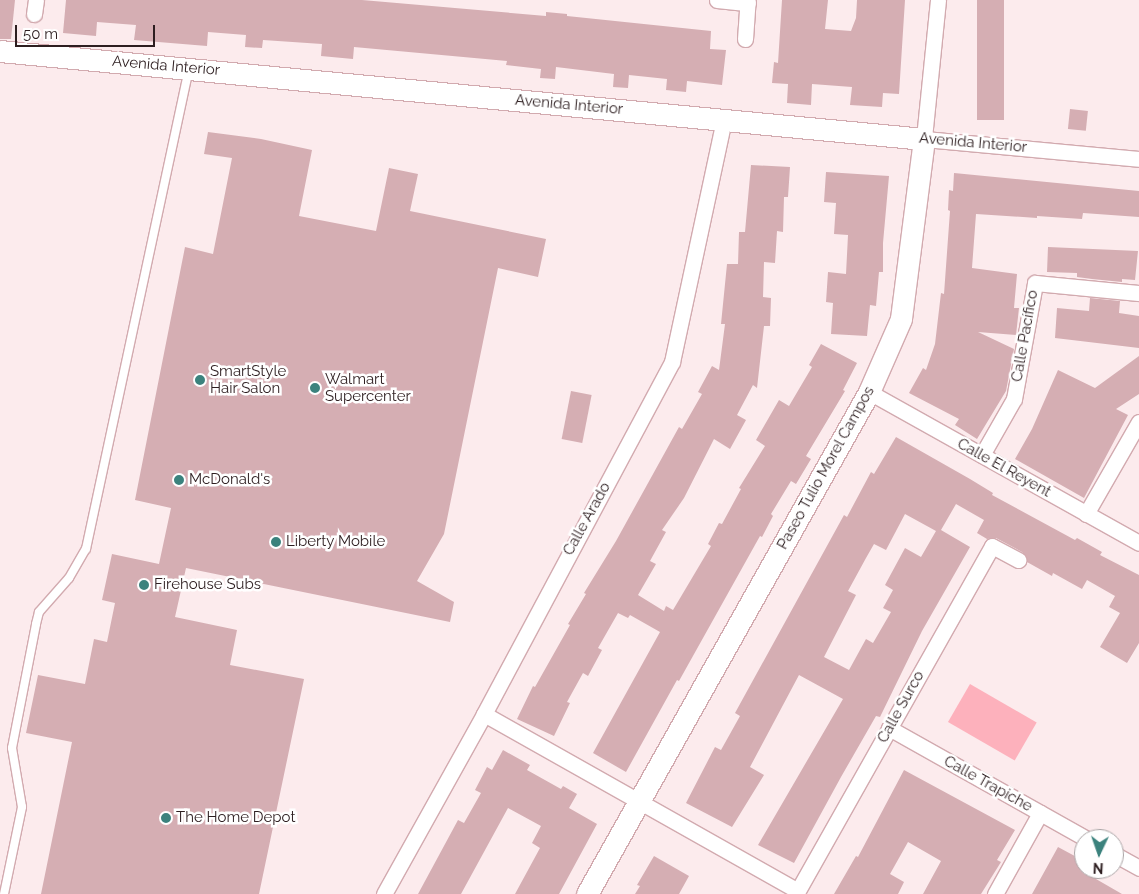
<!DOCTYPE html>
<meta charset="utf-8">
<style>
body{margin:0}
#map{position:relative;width:1139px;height:894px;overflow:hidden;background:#fcebed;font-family:Raleway,sans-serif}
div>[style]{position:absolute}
.green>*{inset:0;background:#fdb1bc;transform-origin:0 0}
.building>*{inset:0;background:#d5aeb3;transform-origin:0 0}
.roads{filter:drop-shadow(1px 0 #d2aaaf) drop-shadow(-1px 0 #d2aaaf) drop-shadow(0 1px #d2aaaf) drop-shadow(0 -1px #d2aaaf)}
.lane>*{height:8px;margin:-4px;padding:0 4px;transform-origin:4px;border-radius:4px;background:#fff}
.street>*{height:15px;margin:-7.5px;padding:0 7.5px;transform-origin:7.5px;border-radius:7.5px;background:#fff}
.secondary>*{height:21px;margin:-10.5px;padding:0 10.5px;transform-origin:10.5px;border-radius:10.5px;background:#fff}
.dots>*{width:14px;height:14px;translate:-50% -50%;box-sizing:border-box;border:2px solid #fff;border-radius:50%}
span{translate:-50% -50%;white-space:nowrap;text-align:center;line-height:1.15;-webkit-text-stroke:5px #fff;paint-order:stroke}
.street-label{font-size:15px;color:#2d1e20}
.poi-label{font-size:15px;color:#2d1e20}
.left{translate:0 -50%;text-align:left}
.north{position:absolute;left:1074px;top:829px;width:50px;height:50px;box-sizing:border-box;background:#fff;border:1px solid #aba5a6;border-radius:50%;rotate:183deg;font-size:14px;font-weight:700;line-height:20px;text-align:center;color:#2d1e20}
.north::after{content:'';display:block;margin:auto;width:18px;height:22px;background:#3b827d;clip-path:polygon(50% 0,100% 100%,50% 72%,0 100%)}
.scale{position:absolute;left:15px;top:25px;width:140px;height:22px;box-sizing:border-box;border:2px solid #2d1e20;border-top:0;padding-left:6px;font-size:15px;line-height:18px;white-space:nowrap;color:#2d1e20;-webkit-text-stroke:4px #fff;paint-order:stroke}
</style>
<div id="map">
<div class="green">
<div style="left:970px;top:684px;width:77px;height:44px;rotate:30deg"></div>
</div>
<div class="building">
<div style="clip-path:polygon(0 0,15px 0,11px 39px,0 39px)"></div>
<div style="clip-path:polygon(66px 0,362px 0,546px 16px,546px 12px,567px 14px,567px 16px,711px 31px,710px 49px,726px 50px,722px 85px,687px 81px,686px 92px,666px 90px,667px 79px,629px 75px,628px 88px,613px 87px,614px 74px,556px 67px,555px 79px,540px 78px,541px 69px,506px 65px,507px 61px,354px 47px,353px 59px,321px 56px,322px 44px,263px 40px,262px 48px,245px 47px,246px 35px,208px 32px,207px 46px,134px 40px,136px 25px,97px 22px,96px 36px,63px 33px)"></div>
<div style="clip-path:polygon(782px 0,828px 0,825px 29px,851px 31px,856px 18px,857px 0,905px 0,899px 94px,883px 93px,882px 107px,850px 105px,852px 87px,812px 84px,811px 105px,787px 103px,788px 84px,772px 83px,774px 62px,778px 63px)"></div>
<div style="left:977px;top:0;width:27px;height:120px"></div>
<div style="left:1070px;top:109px;width:18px;height:20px;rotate:6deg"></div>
<div style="clip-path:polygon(208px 132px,261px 139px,312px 150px,299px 216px,376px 231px,389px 168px,418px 174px,410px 211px,546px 239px,538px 277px,498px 268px,444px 534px,417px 581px,454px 602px,450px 622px,186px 568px,175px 617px,237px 630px,230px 665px,304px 679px,259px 894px,41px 894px,72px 742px,26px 733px,38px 675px,85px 684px,94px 639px,107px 642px,115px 603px,102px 600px,112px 554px,159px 564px,171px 508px,135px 500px,185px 247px,213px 254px,232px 158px,204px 154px)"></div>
<div style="clip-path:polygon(751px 165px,790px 167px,788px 197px,784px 197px,783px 232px,777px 231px,775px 263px,764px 262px,763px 297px,771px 298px,770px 326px,764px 326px,757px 388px,753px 385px,737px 415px,746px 420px,730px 449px,714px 439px,684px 498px,662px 530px,666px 532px,650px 561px,656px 564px,638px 595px,664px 611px,666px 606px,673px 610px,711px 546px,708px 544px,719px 523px,722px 524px,741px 489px,739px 488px,765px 446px,756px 440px,779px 400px,789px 406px,812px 367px,809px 365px,821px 344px,857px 363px,843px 390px,845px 391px,806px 456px,811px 459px,796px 484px,791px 481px,771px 514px,773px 516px,762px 537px,760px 536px,679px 681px,677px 680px,626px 772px,593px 753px,660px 632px,630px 615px,628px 618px,618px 613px,598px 648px,602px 650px,588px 676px,583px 673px,567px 702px,570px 703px,554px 736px,517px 719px,533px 686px,535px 687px,570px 625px,568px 624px,586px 594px,584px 593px,616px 541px,679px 427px,682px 429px,702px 394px,698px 392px,712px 366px,719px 370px,725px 324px,721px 324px,727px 264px,738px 264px,739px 232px,745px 232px)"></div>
<div style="clip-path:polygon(826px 172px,889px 176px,883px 243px,883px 272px,879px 272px,876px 306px,870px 305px,867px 336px,831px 334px,833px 303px,826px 302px,828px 272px,846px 274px,848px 235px,834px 234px,836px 203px,824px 202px)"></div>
<div style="clip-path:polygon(954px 173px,1139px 191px,1139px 217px,1083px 213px,1082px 219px,1037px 216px,1037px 218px,976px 214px,972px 268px,1017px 274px,1014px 308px,1019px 308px,1016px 335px,978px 332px,1014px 349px,1006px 391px,977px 439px,955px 425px,959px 419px,909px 393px,923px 368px,926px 370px,935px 344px,941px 293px,944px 294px,950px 211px,948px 210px,949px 190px,953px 191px)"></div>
<div style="clip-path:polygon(1048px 247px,1138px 251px,1135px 280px,1122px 279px,1122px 282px,1092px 279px,1077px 277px,1077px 273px,1047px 272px)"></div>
<div style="clip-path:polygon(1090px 298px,1120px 301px,1119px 313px,1139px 316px,1139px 348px,1055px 338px,1057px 308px,1089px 311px)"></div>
<div style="clip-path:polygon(1139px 356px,1139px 394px,1116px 409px,1128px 415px,1084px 498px,1015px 459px,1032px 429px,1058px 370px,1095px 388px)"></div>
<div style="left:571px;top:391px;width:21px;height:49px;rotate:11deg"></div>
<div style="clip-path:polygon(evenodd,896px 437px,970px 479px,993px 493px,992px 495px,1075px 540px,1077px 538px,1102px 552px,1100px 555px,1139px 575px,1139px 643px,1127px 663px,1100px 647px,1120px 613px,1109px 607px,1115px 596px,1087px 580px,1082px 589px,1053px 573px,1052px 576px,1027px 562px,1026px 556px,1022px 552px,996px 538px,987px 539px,977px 533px,984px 520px,956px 504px,941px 530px,970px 547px,922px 631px,880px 717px,876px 716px,841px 777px,794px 863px,758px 845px,843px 699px,799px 675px,750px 767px,764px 775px,732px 827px,686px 803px,715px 747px,721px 750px,740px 716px,735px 713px,844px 515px,847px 517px,871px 472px,874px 474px,896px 437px,905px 514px,936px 531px,921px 557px,905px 548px,885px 585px,893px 590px,883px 608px,891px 612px,873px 643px,866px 639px,849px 670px,824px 657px,856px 595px,848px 591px,866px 558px,874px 544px,886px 550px,905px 514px)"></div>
<div style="clip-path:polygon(503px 750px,530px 765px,527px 770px,561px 789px,563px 786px,577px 794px,569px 808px,597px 824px,559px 894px,515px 894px,540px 848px,532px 843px,541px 826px,508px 808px,461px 894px,418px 894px,458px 820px,464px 823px,481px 793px,475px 790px,487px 767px,492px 770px)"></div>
<div style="clip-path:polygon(904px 770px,1015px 830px,997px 860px,1001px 862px,981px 894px,923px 894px,941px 861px,908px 842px,890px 874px,904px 882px,898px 894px,834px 894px,856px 856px,858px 857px)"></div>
<div style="clip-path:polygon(1058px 847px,1084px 861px,1084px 869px,1101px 869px,1096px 879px,1122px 894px,1032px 894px)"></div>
<div style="clip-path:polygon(654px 856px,689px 876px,679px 894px,635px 894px,640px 886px,637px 885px)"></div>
</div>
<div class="roads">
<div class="lane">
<div style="left:4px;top:894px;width:89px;rotate:-78.3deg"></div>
<div style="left:22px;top:807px;width:60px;rotate:-99.6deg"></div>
<div style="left:12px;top:748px;width:126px;rotate:-79deg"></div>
<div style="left:36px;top:624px;width:12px;rotate:-76deg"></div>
<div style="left:39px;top:612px;width:45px;rotate:-48.6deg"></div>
<div style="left:69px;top:578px;width:34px;rotate:-60deg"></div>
<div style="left:86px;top:549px;width:490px;rotate:-77.9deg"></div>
</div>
<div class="street">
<div style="left:717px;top:0;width:31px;rotate:6deg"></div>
<div style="left:938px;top:0;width:140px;rotate:95.8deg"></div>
<div style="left:924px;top:139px;width:216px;rotate:5.3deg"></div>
<div style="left:34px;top:14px;width:14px;rotate:-82deg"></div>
<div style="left:745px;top:39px;width:39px;rotate:-86deg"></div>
<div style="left:869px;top:392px;width:309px;rotate:29.2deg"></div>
<div style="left:982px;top:455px;width:64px;rotate:-60.3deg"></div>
<div style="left:1014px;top:399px;width:118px;rotate:-79.7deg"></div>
<div style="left:1035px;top:283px;width:104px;rotate:5.5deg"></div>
<div style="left:1086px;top:514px;width:106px;rotate:-60.1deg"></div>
<div style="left:484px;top:714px;width:360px;rotate:29.4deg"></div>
<div style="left:889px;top:728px;width:227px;rotate:29.3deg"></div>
<div style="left:1114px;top:854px;width:29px;rotate:29deg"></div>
<div style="left:384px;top:894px;width:206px;rotate:-60.9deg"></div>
<div style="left:484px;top:714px;width:399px;rotate:-61.9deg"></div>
<div style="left:672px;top:362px;width:249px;rotate:-77.9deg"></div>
<div style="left:796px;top:894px;width:399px;rotate:-60.6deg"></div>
<div style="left:992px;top:546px;width:30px;rotate:28deg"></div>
<div style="left:995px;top:894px;width:93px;rotate:-60.9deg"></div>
</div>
<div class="secondary">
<div style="left:0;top:51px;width:928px;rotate:5.44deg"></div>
<div style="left:924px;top:139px;width:181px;rotate:97.3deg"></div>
<div style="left:901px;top:319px;width:80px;rotate:113.7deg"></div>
<div style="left:869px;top:392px;width:576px;rotate:119.33deg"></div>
</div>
</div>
<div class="dots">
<div style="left:200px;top:380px;background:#3b827d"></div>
<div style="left:315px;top:388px;background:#3b827d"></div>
<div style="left:179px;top:480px;background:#3b827d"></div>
<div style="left:276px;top:542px;background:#3b827d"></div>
<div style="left:144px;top:585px;background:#3b827d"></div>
<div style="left:166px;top:818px;background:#3b827d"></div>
</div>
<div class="street-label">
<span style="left:166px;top:66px;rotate:5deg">Avenida Interior</span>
<span style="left:569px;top:105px;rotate:5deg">Avenida Interior</span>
<span style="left:973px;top:143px;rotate:5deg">Avenida Interior</span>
<span style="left:1025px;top:336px;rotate:-80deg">Calle Pacífico</span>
<span style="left:826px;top:468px;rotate:-61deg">Paseo Tulio Morel Campos</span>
<span style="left:1004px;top:468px;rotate:29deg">Calle El Reyent</span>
<span style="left:587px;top:519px;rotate:-61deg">Calle Arado</span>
<span style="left:901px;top:707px;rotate:-61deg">Calle Surco</span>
<span style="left:988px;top:784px;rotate:29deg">Calle Trapiche</span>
</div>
<div class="poi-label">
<span class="left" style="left:210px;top:380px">SmartStyle<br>Hair Salon</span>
<span class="left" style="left:325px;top:388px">Walmart<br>Supercenter</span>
<span class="left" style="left:189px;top:480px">McDonald's</span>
<span class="left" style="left:286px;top:542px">Liberty Mobile</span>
<span class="left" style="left:154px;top:585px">Firehouse Subs</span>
<span class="left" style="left:176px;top:818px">The Home Depot</span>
</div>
<div class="north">N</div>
<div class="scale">50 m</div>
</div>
